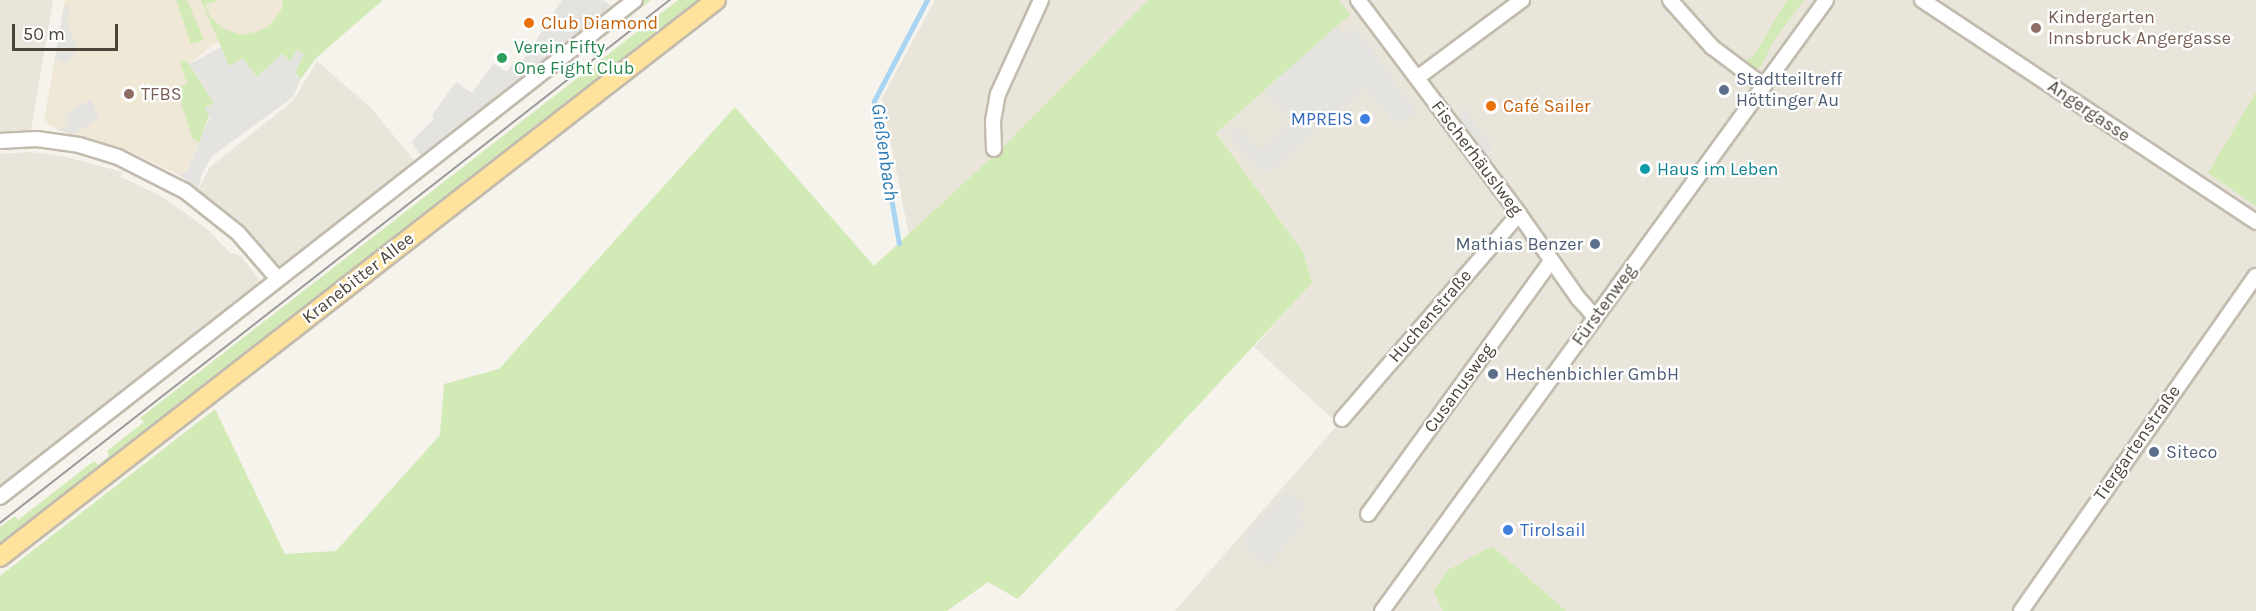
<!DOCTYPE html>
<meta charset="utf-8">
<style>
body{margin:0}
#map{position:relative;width:2256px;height:611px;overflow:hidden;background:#f6f3ec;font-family:Karla,sans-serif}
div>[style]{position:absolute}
.residential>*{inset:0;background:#eae5da}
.education>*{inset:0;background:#efe8d6}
.green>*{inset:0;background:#d2eab5}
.parking>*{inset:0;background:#e5e3e0}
.stream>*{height:4.5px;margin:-2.25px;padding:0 2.25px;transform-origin:2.25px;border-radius:2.25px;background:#a9d4f2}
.roads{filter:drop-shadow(2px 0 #c2bbae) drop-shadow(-2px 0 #c2bbae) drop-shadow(0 2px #c2bbae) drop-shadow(0 -2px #c2bbae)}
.minor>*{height:14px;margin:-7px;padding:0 7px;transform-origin:7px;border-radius:7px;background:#fff}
.major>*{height:18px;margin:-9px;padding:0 9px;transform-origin:9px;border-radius:9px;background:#ffe39c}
.tram>*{height:1.5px;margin:-0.75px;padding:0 0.75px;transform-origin:0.75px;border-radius:0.75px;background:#9a9a9a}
.dots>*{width:16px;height:16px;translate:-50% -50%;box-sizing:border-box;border:3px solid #fff;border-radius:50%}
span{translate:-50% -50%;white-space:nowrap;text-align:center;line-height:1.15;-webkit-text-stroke:4.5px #fff;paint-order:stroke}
.education-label{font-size:18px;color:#785e54}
.left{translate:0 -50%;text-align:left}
.food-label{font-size:18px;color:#c56008}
.leisure-label{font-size:18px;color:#27864d}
.service-label{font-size:18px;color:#4e5e75}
.right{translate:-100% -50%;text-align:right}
.street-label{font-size:18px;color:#4b4439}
.shop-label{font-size:18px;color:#366cbe}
.culture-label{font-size:18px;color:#0d838f}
.water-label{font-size:20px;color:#2e7ab2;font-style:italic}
.scale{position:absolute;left:12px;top:24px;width:106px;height:27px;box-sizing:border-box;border:3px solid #4b4439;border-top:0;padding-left:8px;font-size:18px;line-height:21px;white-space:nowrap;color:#4b4439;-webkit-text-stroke:4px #fff;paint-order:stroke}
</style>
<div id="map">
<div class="residential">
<div style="clip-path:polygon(0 0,53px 0,31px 131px,0 132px)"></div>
<div style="clip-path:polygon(935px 0,1148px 0,1005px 145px,909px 235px,882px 98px)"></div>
<div style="clip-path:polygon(1339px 0,2256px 0,2256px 611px,1175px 611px,1338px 424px,1254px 347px,1312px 283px,1303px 252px,1216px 133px,1350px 15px)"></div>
<div style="clip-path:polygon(317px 61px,371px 108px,417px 164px,280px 268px,198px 190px,210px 167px,293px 101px)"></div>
<div style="clip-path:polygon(30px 152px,63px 156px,122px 172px,121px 177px,157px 194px,181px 210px,208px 230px,230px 253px,240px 255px,262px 283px,0 489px,0 154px)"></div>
</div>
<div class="education">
<div style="clip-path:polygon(65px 0,293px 0,282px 18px,262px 32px,220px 40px,189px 64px,214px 103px,187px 171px,179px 175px,133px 153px,58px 130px,44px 121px)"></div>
</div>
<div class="green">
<div style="clip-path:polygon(176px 0,187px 0,204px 40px,191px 44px)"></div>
<div style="clip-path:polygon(201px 0,219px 0,205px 5px,211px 18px,224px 29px,241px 35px,259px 31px,269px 26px,281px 11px,283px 0,383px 0,316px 58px,301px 79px,295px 73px,297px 50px,290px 62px,282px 54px,257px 77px,229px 66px)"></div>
<div style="clip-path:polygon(644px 0,651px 0,165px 379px,162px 375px)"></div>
<div style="clip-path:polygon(678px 0,703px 0,0 547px,0 527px,15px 516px,18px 520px,94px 461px,98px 465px,109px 456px,107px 451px,144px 422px,140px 418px)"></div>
<div style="clip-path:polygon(1148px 0,1339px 0,1350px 15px,1216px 133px,1303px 252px,1312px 283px,1018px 599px,988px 582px,947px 611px,0 611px,0 576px,215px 409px,285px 554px,336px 551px,440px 435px,444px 384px,499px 369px,735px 107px,874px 266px,1005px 145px)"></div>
<div style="clip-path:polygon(1787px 0,1804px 0,1773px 41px,1762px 65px,1756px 70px,1747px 63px,1746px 59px,1753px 57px)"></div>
<div style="clip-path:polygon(184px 61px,189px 64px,214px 103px,199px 143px,193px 139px,176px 88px,187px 84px,180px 62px)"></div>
<div style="clip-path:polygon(2256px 92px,2256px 206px,2208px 173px)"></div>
<div style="clip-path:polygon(1492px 546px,1566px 611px,1443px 611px,1433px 591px,1448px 570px)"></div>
</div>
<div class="parking">
<div style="clip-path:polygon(562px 0,603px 0,620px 12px,426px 163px,411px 142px,434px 119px,432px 115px,456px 82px,472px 93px,494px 63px,507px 72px,514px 62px,520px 65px)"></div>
<div style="clip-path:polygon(64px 6px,71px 7px,67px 21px,77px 49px,66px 64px,55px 58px)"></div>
<div style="clip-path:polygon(1337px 26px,1344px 35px,1355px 27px,1417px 113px,1398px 127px,1365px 88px,1265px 175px,1230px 135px,1240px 127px,1258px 147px,1264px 148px,1292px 122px,1265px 90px)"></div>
<div style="clip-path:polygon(221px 47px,229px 66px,243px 58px,257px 77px,282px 54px,290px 62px,297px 50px,304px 54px,295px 73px,301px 79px,293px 97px,212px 156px,202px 174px,198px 190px,179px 175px,187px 171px,210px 117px,205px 108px,214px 103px,189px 64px)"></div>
<div style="clip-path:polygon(91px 99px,100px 121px,94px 121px,73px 135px,58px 130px,68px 124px,64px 115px)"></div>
<div style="clip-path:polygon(1464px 109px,1494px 149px,1489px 152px,1494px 159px,1490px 163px,1455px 116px)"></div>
<div style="clip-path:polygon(1288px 489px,1305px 504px,1297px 515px,1305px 522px,1268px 567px,1241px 543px)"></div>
</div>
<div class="stream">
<div style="left:899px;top:244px;width:145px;rotate:-99.9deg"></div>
<div style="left:874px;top:101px;width:114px;rotate:-62.3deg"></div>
</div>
<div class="roads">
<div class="minor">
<div style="left:1358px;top:0;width:268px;rotate:53deg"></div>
<div style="left:1519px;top:214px;width:103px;rotate:54.9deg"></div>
<div style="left:1578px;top:298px;width:25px;rotate:48deg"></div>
<div style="left:1670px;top:0;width:63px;rotate:48.2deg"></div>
<div style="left:1712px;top:47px;width:65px;rotate:36.9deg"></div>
<div style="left:1922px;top:0;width:401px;rotate:33.6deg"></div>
<div style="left:1417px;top:78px;width:131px;rotate:-36.6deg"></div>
<div style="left:0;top:141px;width:37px;rotate:-3deg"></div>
<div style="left:37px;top:139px;width:42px;rotate:8.1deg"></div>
<div style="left:79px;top:145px;width:41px;rotate:17.1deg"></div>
<div style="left:118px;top:157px;width:75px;rotate:26.9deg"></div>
<div style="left:185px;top:191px;width:68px;rotate:38.4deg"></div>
<div style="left:238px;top:233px;width:61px;rotate:49deg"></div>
<div style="left:994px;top:149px;width:28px;rotate:-92deg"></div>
<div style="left:993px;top:121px;width:27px;rotate:-80deg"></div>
<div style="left:998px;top:94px;width:103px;rotate:-65.4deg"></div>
<div style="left:1342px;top:419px;width:271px;rotate:-49.2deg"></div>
<div style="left:0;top:497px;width:806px;rotate:-38.05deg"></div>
<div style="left:1368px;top:514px;width:312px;rotate:-54.1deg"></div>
<div style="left:1382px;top:611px;width:755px;rotate:-53.99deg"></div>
<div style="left:2021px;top:611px;width:409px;rotate:-55deg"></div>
</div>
<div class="major">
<div style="left:0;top:557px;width:907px;rotate:-37.88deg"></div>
</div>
</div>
<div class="tram">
<div style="left:0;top:523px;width:850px;rotate:-37.98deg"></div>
</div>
<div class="dots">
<div style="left:529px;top:23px;background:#e8710a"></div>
<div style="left:2036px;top:28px;background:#8d6e63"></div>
<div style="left:502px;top:58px;background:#2e9e5b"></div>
<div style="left:1724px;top:90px;background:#5c6f8a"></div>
<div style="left:129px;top:94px;background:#8d6e63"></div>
<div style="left:1491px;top:106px;background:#e8710a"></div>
<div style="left:1365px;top:119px;background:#3f7fe0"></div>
<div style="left:1645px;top:169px;background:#0f9aa8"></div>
<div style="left:1595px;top:244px;background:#5c6f8a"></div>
<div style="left:1493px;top:374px;background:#5c6f8a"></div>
<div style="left:2154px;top:452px;background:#5c6f8a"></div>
<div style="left:1508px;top:530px;background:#3f7fe0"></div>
</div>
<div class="education-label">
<span class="left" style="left:2048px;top:28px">Kindergarten<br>Innsbruck Angergasse</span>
<span class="left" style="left:141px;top:94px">TFBS</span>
</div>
<div class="food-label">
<span class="left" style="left:541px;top:23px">Club Diamond</span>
<span class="left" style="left:1503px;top:106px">Café Sailer</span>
</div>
<div class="leisure-label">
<span class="left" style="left:514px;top:58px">Verein Fifty<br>One Fight Club</span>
</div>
<div class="service-label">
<span class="left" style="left:1736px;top:90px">Stadtteiltreff<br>Höttinger Au</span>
<span class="right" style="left:1583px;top:244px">Mathias Benzer</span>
<span class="left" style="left:1505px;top:374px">Hechenbichler GmbH</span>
<span class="left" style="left:2166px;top:452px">Siteco</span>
</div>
<div class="street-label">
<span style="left:2089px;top:111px;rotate:34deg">Angergasse</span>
<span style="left:1477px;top:158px;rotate:53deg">Fischerhäuslweg</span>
<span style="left:358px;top:278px;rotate:-38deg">Kranebitter Allee</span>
<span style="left:1604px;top:305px;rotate:-54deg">Fürstenweg</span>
<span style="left:1430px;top:316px;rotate:-49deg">Huchenstraße</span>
<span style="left:1459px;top:388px;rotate:-54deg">Cusanusweg</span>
<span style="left:2137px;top:443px;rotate:-55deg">Tiergartenstraße</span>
</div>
<div class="shop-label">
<span class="right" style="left:1353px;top:119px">MPREIS</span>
<span class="left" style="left:1520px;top:530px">Tirolsail</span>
</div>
<div class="culture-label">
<span class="left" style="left:1657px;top:169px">Haus im Leben</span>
</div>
<div class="water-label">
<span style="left:885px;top:152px;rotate:82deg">Gießenbach</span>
</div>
<div class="scale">50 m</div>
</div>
